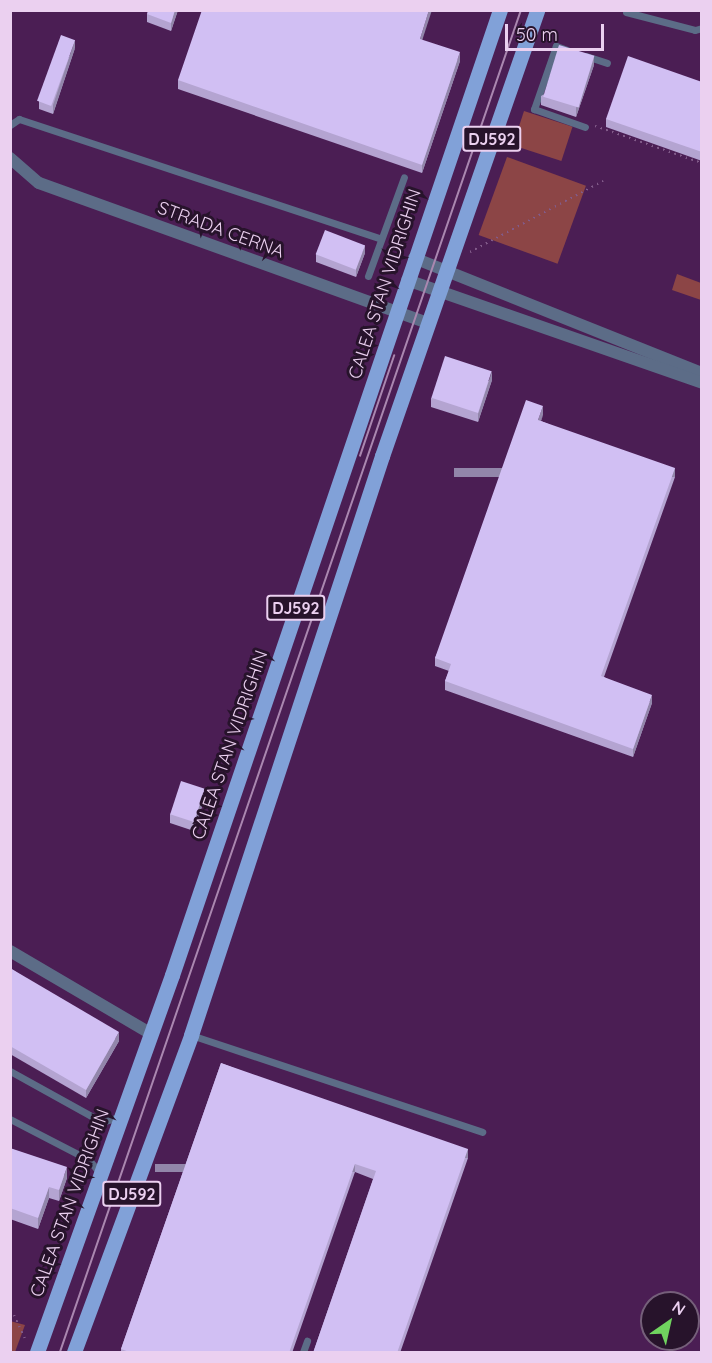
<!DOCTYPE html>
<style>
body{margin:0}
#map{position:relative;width:712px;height:1363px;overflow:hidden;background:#4b1e54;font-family:Quicksand,sans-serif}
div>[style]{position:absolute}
.green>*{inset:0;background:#8c4546;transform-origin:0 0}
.path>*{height:2px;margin-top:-1px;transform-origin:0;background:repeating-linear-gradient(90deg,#825b8a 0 1.5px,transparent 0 6px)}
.lane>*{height:7px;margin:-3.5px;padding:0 3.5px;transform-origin:3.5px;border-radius:3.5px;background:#5c6c87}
.street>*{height:12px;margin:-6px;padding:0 6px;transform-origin:6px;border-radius:6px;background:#5c6c87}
.primary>*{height:15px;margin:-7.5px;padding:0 7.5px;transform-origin:7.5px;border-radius:7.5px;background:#81a1d8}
.tram>*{height:1.5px;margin:-0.75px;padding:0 0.75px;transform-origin:0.75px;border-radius:0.75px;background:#aa87b0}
.wall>*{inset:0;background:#b4a4d1}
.shaded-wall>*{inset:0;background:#9286aa;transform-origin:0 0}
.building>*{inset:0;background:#d1bff3;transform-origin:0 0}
span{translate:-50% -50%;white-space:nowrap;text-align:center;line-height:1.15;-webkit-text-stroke:6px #27132b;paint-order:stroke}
.shield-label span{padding:2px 4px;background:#27132b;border:2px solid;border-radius:4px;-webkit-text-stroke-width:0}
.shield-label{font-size:16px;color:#ebd0f0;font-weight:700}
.street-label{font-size:18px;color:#ebd0f0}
.frame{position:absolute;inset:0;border:12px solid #ebd0f0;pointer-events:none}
.north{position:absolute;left:640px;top:1291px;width:60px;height:60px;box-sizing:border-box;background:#27132b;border:2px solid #755f7a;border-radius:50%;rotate:34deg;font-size:16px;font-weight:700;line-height:24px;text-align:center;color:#ebd0f0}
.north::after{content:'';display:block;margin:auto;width:21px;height:27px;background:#70d35f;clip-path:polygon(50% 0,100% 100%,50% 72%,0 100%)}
.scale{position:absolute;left:505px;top:24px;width:99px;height:27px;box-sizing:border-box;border:3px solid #ebd0f0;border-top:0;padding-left:8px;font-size:18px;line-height:21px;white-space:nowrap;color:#ebd0f0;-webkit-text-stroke:4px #27132b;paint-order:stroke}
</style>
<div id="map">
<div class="green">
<div style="left:524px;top:111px;width:51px;height:36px;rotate:18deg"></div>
<div style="left:507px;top:157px;width:84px;height:83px;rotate:20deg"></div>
<div style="clip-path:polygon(677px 274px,701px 283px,701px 300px,672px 290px)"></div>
<div style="clip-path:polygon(10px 1321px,25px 1325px,15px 1352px,11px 1352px)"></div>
</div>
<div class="path">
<div style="left:595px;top:126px;width:113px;rotate:19.1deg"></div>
<div style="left:470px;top:252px;width:151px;rotate:-28.1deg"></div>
<div style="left:14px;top:1315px;width:26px;rotate:65deg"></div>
</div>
<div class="lane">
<div style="left:626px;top:12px;width:71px;rotate:14.6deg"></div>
<div style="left:695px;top:30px;width:7px;rotate:-16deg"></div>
<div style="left:567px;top:50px;width:12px;rotate:-160deg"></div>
<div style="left:556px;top:46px;width:67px;rotate:109.2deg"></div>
<div style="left:534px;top:109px;width:54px;rotate:19.4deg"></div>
<div style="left:586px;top:56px;width:22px;rotate:18deg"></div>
<div style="left:10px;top:125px;width:11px;rotate:-34deg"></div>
<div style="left:19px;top:119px;width:381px;rotate:18.3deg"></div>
<div style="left:368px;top:276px;width:105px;rotate:-70deg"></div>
<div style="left:191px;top:1035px;width:307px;rotate:18.4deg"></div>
<div style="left:10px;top:1071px;width:105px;rotate:29deg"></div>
<div style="left:102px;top:1122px;width:17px;rotate:-17deg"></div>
<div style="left:10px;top:1119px;width:89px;rotate:27.4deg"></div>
<div style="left:89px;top:1160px;width:16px;rotate:50deg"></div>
<div style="left:303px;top:1352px;width:12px;rotate:-70deg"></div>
</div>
<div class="street">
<div style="left:10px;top:158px;width:38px;rotate:41deg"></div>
<div style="left:39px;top:183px;width:412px;rotate:19.8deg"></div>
<div style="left:414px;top:258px;width:310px;rotate:21.8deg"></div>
<div style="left:407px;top:280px;width:312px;rotate:19.2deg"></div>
<div style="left:10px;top:951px;width:162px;rotate:30.4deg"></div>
</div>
<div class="primary">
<div style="left:37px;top:1352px;width:400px;rotate:-70.3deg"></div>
<div style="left:172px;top:975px;width:1019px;rotate:-71.23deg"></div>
<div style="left:74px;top:1352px;width:338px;rotate:-69.7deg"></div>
<div style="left:191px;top:1035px;width:610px;rotate:-71.74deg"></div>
<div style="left:382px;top:456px;width:472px;rotate:-70.8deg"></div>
</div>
<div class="tram">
<div style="left:360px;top:456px;width:106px;rotate:-71.2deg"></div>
<div style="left:60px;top:1352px;width:1419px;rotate:-71.04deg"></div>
</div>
<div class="wall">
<div style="clip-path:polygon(178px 10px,171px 31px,147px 22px,147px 14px)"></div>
<div style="clip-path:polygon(422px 40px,460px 61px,422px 173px,178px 89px,178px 80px)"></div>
<div style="clip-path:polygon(75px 48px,53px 114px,39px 109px,39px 101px)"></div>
<div style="clip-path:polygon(594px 65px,576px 117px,541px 105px,541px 96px)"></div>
<div style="clip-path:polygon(702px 82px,702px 161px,606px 127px,606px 119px)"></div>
<div style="clip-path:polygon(365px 253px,356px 277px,316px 262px,316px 254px)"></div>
<div style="clip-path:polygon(492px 380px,478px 422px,431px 407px,431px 398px)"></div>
<div style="clip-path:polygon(543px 415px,541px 421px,675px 477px,604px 677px,652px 703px,633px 757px,445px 690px,445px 681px,449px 671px,435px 666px,435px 658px)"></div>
<div style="clip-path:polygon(205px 797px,194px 831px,170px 823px,170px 814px)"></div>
<div style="clip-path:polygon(10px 968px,119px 1041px,86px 1098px,10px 1054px)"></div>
<div style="clip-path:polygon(221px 1063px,468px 1158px,400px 1353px,313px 1353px,373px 1179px,355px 1172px,292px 1353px,121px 1353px,121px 1349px)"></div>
<div style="clip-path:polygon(10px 1148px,67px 1178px,59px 1201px,49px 1198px,38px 1229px,10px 1219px)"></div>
</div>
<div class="shaded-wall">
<div style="clip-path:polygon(175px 10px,178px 10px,171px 31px,171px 23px)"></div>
<div style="clip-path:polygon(429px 10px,432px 10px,420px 47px,420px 39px)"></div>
<div style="clip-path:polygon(75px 40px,75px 48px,53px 114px,53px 105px)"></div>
<div style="clip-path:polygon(460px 52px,460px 61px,422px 173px,422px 165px)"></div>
<div style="clip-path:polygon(594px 56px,594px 65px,576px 117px,576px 108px)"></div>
<div style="clip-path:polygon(365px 245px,365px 253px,356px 277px,356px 268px)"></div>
<div style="clip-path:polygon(492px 371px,492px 380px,478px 422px,478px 414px)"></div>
<div style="clip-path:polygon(543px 406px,543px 415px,538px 428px,538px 420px)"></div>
<div style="left:675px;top:468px;width:9px;height:221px;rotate:90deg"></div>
<div style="clip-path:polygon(652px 695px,652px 703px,633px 757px,633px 749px)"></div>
<div style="clip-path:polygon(205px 789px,205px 797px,194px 831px,194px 822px)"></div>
<div style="clip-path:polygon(119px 1032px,119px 1041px,86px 1098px,86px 1090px)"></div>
<div style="left:468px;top:1149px;width:9px;height:216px;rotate:90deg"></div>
<div style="left:355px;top:1164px;width:8px;height:200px;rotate:90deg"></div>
<div style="clip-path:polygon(67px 1167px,67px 1178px,59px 1201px,59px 1190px)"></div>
<div style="clip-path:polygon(49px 1187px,49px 1198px,38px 1229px,38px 1218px)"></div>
</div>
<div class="building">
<div style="clip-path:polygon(148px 10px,175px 10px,171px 23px,147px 14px)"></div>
<div style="clip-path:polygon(202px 10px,429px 10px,420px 39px,460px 52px,422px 165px,178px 80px)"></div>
<div style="left:61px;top:35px;width:15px;height:70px;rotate:20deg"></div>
<div style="left:559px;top:45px;width:37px;height:54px;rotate:17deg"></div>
<div style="clip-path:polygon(628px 56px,702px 82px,702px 152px,606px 119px)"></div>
<div style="left:325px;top:230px;width:43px;height:26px;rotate:21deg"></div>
<div style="left:445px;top:356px;width:49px;height:44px;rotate:18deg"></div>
<div style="clip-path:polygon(526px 400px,543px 406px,538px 420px,675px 468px,601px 676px,652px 695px,633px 749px,445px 681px,451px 664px,435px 658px)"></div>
<div style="left:181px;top:781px;width:25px;height:35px;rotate:18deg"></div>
<div style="clip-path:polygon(10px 968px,119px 1032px,86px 1090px,10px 1046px)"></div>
<div style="clip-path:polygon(221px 1063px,468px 1149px,397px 1353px,313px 1353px,376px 1171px,355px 1164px,289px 1353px,132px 1353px,121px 1349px)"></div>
<div style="clip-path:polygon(10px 1148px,67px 1167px,59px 1190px,49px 1187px,38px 1218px,10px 1208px)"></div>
</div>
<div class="shield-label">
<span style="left:492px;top:139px">DJ592</span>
<span style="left:296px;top:608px">DJ592</span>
<span style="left:132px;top:1194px">DJ592</span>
</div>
<div class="street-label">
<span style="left:221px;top:230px;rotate:20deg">STRADA CERNA</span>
<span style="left:385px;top:284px;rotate:-72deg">CALEA STAN VIDRIGHIN</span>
<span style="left:230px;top:745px;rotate:-71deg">CALEA STAN VIDRIGHIN</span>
<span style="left:70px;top:1203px;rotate:-70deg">CALEA STAN VIDRIGHIN</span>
</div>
<div class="frame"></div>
<div class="north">N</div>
<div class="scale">50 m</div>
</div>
